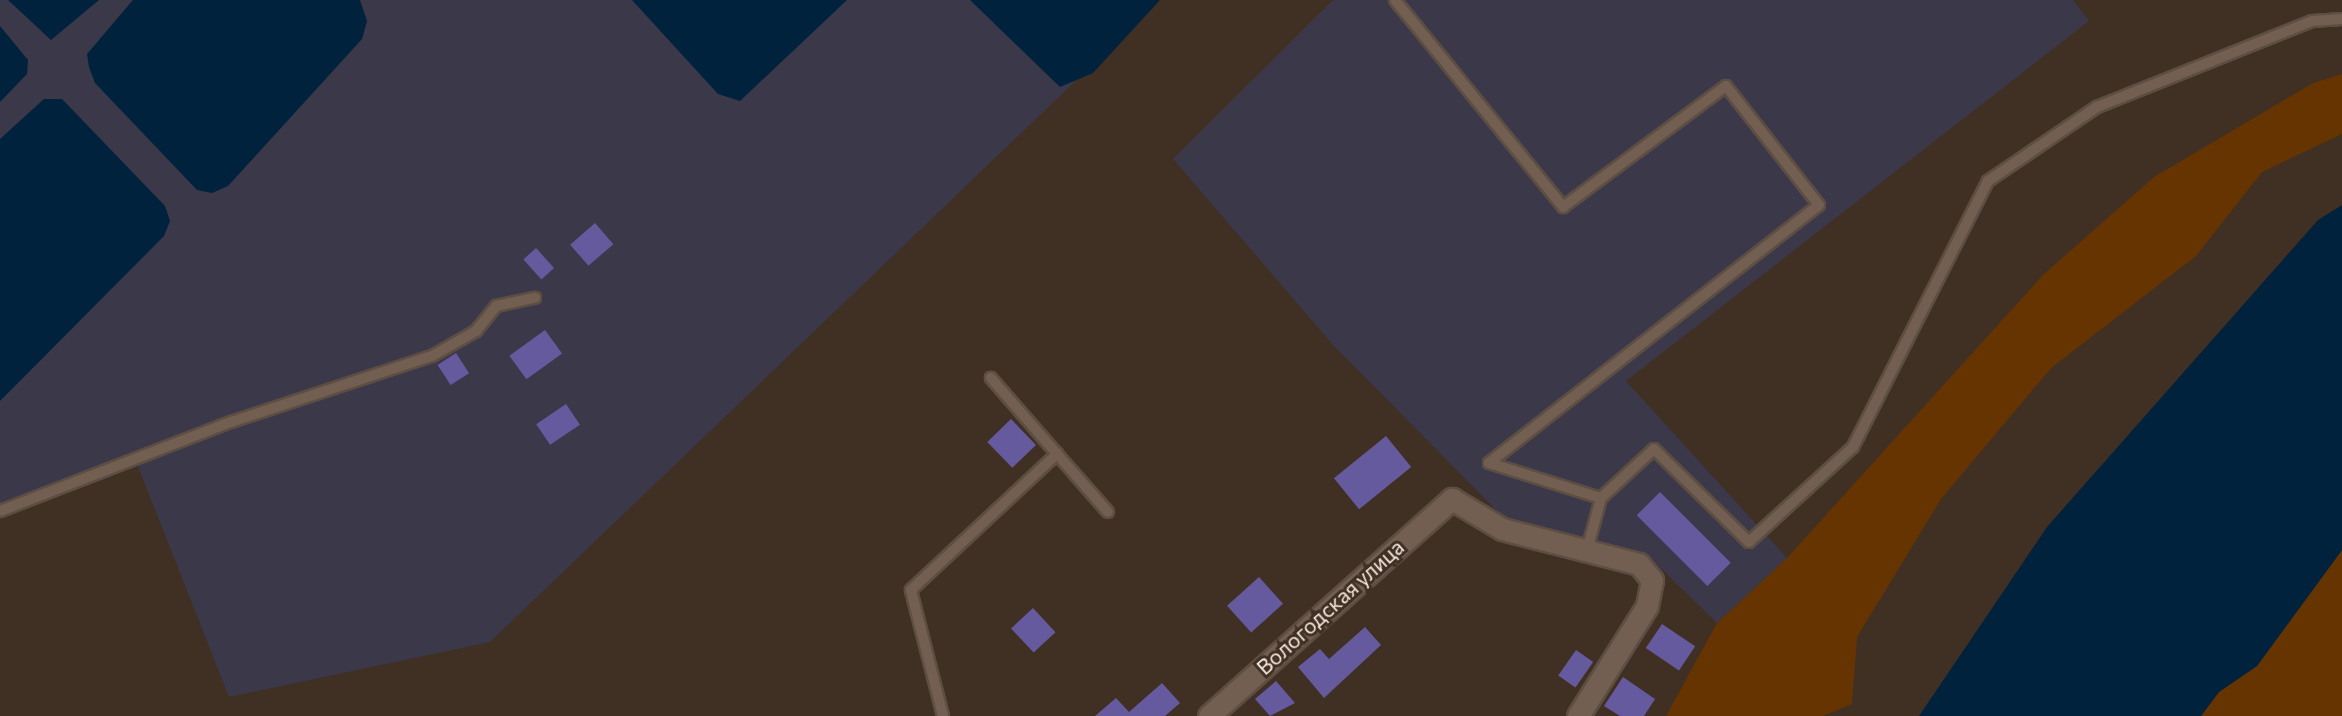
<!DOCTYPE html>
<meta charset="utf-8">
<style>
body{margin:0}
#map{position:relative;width:2342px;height:716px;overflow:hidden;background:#402f23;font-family:Commissioner,sans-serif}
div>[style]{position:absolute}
.industrial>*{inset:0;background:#3b384a}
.green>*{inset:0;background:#663400}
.water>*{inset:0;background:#00223c}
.building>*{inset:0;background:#655a9e;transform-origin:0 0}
.roads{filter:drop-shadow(2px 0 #5d4e43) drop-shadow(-2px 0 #5d4e43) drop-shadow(0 2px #5d4e43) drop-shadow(0 -2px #5d4e43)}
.service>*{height:10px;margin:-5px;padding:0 5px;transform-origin:5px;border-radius:5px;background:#725f51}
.minor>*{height:21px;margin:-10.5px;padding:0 10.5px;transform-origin:10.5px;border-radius:10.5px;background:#725f51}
span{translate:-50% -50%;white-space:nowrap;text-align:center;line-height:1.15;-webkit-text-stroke:6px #402f23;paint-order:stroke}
.street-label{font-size:21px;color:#f6eae2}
</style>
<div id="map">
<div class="industrial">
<div style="clip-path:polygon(0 0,1160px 0,490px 642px,229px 697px,137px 464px,0 516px)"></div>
<div style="clip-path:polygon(1333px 0,2073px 0,2089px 21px,1626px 381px,1787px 558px,1717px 623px,1650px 558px,1509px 523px,1334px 346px,1173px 159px)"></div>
</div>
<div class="green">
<div style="clip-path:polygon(2342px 74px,2342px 134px,2262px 172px,2196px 256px,2051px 368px,1941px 499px,1857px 637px,1852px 704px,1823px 716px,1666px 716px,1717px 623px,1787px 558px,2043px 275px,2154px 177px,2313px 83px)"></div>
<div style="clip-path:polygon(2342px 550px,2342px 716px,2201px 716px,2219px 692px,2257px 666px)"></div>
</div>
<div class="water">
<div style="clip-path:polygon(8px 0,99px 0,51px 40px)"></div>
<div style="clip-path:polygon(133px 0,360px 0,367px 21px,362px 39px,228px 186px,212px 193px,197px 190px,95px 83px,89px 67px,87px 54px)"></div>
<div style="clip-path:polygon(632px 0,847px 0,740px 101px,718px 94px)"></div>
<div style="clip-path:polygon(970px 0,1160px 0,1093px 73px,1060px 87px)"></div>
<div style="clip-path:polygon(0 26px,28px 60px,27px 74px,0 102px)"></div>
<div style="clip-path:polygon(44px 99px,62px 99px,165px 206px,170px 221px,164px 236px,0 401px,0 139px)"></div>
<div style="clip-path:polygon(2342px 205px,2342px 550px,2257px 666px,2219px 692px,2201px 716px,1919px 716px,2047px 527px,2318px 220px)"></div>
</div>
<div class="building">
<div style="left:595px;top:223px;width:28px;height:33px;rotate:49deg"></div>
<div style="left:536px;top:248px;width:27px;height:17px;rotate:48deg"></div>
<div style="left:545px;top:330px;width:29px;height:44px;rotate:54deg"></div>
<div style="left:456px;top:353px;width:24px;height:22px;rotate:57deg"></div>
<div style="left:566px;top:404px;width:25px;height:36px;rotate:56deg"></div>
<div style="left:1011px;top:419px;width:36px;height:33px;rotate:46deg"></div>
<div style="left:1386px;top:436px;width:40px;height:67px;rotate:51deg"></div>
<div style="left:1660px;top:492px;width:100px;height:33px;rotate:45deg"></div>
<div style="left:1259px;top:577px;width:36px;height:43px;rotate:48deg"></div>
<div style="left:1033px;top:608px;width:33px;height:30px;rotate:47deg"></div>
<div style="left:1662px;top:624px;width:40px;height:29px;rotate:34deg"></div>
<div style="clip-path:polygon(1365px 627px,1381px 645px,1324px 698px,1298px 667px,1320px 649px,1329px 659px)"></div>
<div style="left:1576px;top:650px;width:21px;height:31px;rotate:35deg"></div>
<div style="clip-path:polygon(1623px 677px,1655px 699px,1644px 716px,1620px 716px,1604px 706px)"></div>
<div style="clip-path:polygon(1276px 681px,1295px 703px,1270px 716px,1255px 699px)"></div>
<div style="clip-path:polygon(1162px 683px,1180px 703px,1165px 716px,1095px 716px,1116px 698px,1129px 712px)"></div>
</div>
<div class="roads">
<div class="service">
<div style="left:1395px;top:0;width:267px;rotate:50.9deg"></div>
<div style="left:1563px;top:207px;width:203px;rotate:-36.6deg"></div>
<div style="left:1726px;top:86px;width:151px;rotate:52deg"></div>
<div style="left:1819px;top:205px;width:419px;rotate:142deg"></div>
<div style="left:1489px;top:463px;width:117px;rotate:17.4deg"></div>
<div style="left:1057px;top:454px;width:77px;rotate:48.7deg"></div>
<div style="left:0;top:511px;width:248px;rotate:-21.1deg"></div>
<div style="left:231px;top:422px;width:212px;rotate:-18.2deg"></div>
<div style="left:432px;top:356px;width:51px;rotate:-29.6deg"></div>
<div style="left:476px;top:331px;width:32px;rotate:-51deg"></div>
<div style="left:496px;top:306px;width:40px;rotate:-12deg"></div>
<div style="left:1587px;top:550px;width:54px;rotate:-74.9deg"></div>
<div style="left:1601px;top:498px;width:72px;rotate:-42.8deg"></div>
<div style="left:1654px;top:449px;width:133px;rotate:44.4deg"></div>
<div style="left:1749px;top:542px;width:141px;rotate:-42.4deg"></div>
<div style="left:1853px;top:447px;width:298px;rotate:-63.1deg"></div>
<div style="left:1988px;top:181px;width:132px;rotate:-34.2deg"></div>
<div style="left:2097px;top:107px;width:232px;rotate:-21.8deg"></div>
<div style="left:2312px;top:21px;width:30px;rotate:-4deg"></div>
<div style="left:943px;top:716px;width:130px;rotate:-104.3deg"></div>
<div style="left:911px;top:590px;width:200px;rotate:-43deg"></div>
<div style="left:1057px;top:454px;width:101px;rotate:-131deg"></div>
</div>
<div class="minor">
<div style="left:1209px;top:716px;width:326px;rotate:-41.8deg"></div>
<div style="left:1452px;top:499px;width:58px;rotate:31deg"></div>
<div style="left:1502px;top:529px;width:141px;rotate:14.3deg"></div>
<div style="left:1639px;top:564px;width:21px;rotate:51deg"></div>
<div style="left:1652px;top:580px;width:26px;rotate:101deg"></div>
<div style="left:1647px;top:606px;width:130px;rotate:122.1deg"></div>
</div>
</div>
<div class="street-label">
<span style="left:1330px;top:607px;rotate:-42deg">Вологодская улица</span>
</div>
</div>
